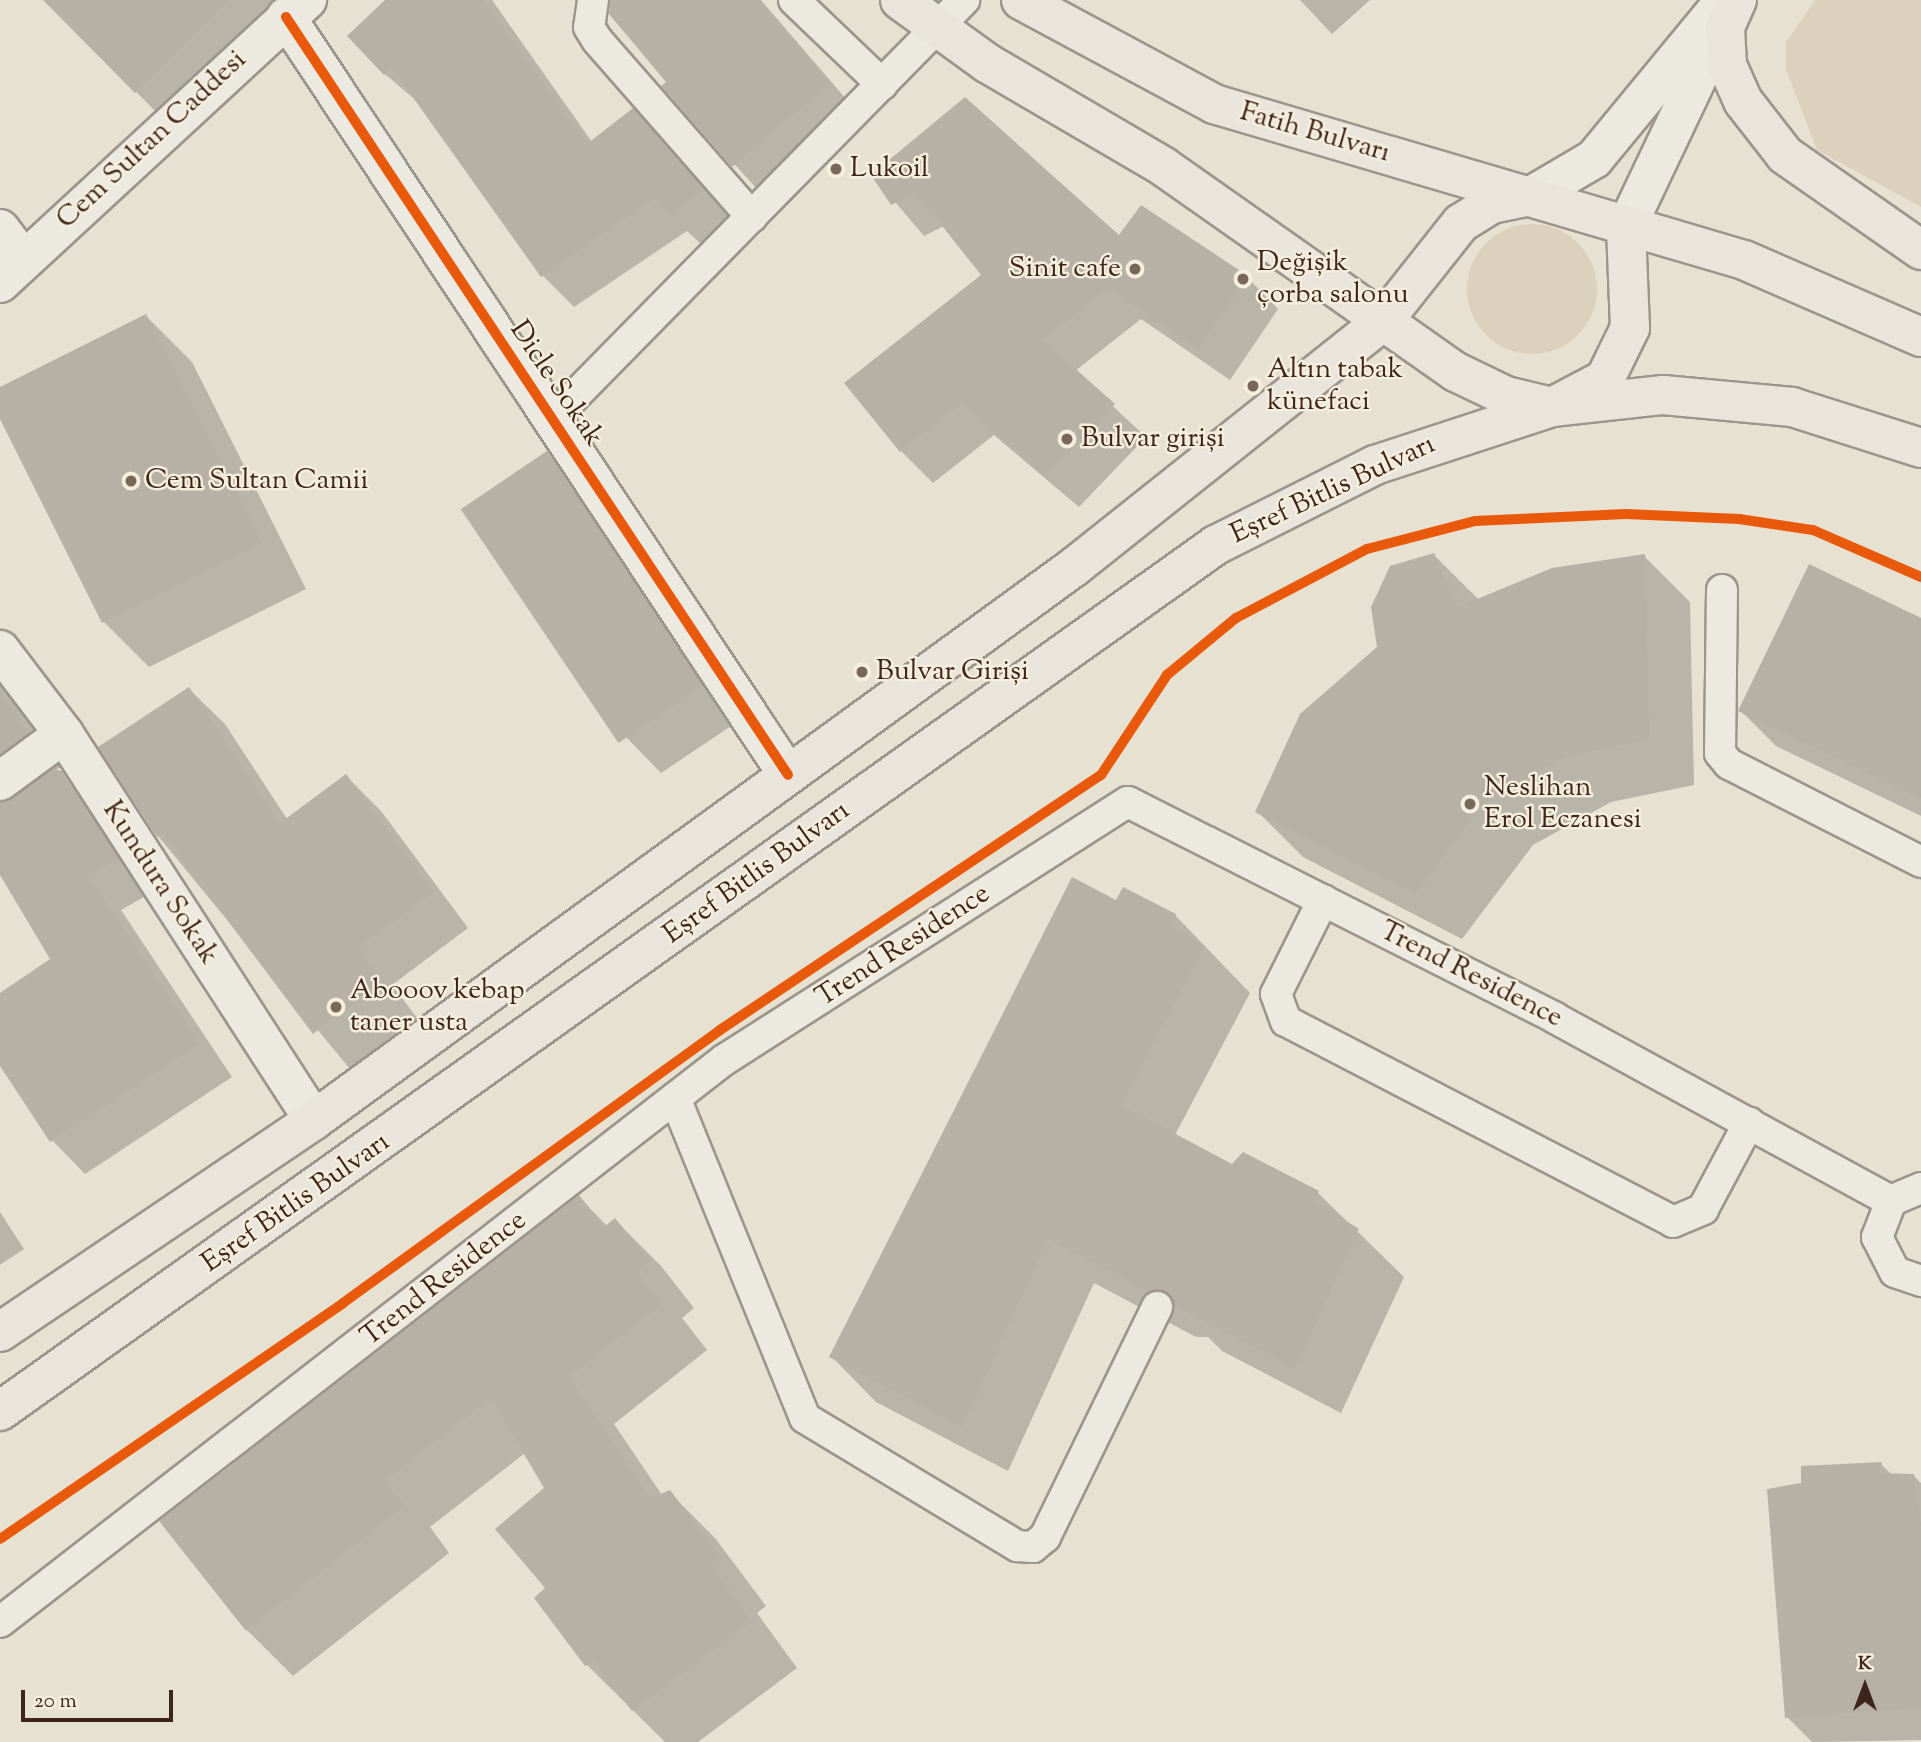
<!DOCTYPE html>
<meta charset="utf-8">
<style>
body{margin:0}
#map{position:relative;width:1921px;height:1742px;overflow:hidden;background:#e7e1d1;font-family:"Sorts Mill Goudy",serif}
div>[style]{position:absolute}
.green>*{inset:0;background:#dbd1bc}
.round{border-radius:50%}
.shadow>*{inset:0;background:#0003}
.building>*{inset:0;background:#b6b0a5;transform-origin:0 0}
.roads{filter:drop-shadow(2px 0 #9c958b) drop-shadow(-2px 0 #9c958b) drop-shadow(0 2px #9c958b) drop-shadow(0 -2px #9c958b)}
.lane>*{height:30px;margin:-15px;padding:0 15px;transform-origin:15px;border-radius:15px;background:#ece9e1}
.street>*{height:38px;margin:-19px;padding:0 19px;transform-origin:19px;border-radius:19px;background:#ece9e1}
.primary>*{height:38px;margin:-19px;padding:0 19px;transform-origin:19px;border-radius:19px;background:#e9e5dc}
.cycleway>*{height:10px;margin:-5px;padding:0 5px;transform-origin:5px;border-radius:5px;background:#e8590c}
.dots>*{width:19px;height:19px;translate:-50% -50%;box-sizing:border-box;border:4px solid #f5eedc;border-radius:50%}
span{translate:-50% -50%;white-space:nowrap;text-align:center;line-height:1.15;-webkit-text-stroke:5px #f5eedc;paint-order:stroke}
.street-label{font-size:28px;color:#3e251a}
.poi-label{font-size:28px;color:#3e251a}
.left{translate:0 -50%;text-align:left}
.right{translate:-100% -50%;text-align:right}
.north{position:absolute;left:1830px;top:1651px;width:70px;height:70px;-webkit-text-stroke:5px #f5eedc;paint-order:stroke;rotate:0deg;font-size:19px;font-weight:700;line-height:28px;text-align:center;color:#3e251a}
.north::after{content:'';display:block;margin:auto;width:24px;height:32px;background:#3e251a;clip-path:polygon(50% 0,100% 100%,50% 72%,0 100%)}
.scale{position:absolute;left:21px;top:1690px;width:152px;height:32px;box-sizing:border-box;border:4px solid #3e251a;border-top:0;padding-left:9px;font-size:21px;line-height:24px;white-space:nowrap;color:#3e251a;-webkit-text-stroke:5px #f5eedc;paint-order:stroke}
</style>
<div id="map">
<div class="green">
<div style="clip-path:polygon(1815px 0,1921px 0,1921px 207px,1817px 150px,1786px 69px,1786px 42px)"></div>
<div class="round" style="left:1467px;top:224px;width:130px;height:130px"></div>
</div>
<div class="shadow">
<div style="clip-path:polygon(45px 0,322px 0,182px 138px)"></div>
<div style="clip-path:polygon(387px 0,492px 0,592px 142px,633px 110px,735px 222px,704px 247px,687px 231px,574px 307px,542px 275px,419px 103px,385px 74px)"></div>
<div style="clip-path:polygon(627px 0,761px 0,865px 121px,769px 202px,663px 86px,669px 82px)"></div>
<div style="clip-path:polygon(1300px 0,1370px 0,1332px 34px)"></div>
<div style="clip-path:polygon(873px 176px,1119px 237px,1247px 277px,1278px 309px,1230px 380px,1141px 319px,1075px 371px,1146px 437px,1079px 507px,994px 435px,933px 483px,901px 451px,983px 276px,944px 226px,924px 236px)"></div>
<div style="clip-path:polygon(146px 316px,192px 362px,306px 589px,149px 667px,104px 622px,0 415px,0 388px)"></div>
<div style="clip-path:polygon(547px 454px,583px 489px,737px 722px,661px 773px,626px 737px,467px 513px)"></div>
<div style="clip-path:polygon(1433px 554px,1479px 600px,1644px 556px,1690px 602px,1694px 785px,1611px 802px,1533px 845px,1462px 939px,1303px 857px,1257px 811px,1379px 648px)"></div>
<div style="clip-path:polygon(1921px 620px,1921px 816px,1776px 746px,1740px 710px)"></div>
<div style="clip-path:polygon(0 681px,61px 767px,55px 771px,95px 806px,151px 893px,121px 910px,232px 1077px,85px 1174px,52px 1140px,0 1062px,0 995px,53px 960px,0 872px)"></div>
<div style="clip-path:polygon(189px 689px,225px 724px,287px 819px,346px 776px,381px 811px,468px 928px,392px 985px,417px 1018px,350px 1069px,158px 836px)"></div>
<div style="clip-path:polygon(1117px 903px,1175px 915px,1250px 993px,1175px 1135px,1233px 1166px,1318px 1193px,1404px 1277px,1341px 1413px,1222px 1351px,1208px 1337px,1196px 1337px,1094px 1283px,1008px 1471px,876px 1402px,831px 1356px)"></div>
<div style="clip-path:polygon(579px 1197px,607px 1226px,615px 1220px,661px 1266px,694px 1308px,682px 1318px,707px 1350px,614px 1424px,662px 1495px,669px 1492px,715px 1538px,766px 1606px,757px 1613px,797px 1668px,698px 1742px,665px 1742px,587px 1665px,536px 1598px,547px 1588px,546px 1488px,525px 1453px,430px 1527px,449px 1553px,293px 1676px,247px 1630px)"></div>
<div style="clip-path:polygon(0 1212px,24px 1249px,0 1265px)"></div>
<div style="clip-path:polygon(1881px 1464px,1892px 1475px,1914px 1476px,1921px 1483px,1921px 1740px,1812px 1742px,1787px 1717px)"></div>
</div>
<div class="building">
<div style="clip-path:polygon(43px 0,230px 0,135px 93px)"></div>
<div style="clip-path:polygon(385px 0,484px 0,587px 144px,633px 108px,705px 189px,670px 217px,656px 198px,541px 277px,392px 68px,384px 75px,347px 36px)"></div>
<div style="clip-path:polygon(610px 0,758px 0,830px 84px,732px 167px,661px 86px,666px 82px,609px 14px)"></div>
<div style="clip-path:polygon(965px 97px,1119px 235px,1141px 205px,1248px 276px,1198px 350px,1108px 289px,1043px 340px,1115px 404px,1046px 477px,961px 404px,900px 452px,844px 383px,981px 275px,916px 193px,891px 205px,871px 175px)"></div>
<div style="clip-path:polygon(146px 314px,262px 543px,102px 623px,0 419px,0 387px)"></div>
<div style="left:547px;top:451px;width:282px;height:104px;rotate:56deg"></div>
<div style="clip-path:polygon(1434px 553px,1458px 607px,1552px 568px,1645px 554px,1649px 739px,1564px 757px,1487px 800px,1416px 894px,1255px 812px,1300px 714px,1377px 647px,1371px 607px,1390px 566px)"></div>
<div style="clip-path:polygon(1809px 564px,1921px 618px,1921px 799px,1738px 711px)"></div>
<div style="clip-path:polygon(189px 687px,280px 823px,346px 774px,434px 892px,358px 948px,383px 982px,313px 1034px,162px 833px,157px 837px,98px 747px)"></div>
<div style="clip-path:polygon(0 691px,29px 733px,0 754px)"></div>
<div style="clip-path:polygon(54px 769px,62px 771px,119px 859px,89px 877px,200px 1044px,50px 1142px,0 1066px,0 993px,50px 959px,0 875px,0 802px)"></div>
<div style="clip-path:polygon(1072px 877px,1116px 900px,1123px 887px,1176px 914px,1172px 927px,1205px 946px,1121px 1105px,1232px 1164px,1243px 1152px,1319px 1191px,1314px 1201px,1359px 1229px,1295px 1369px,1174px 1305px,1165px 1292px,1149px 1292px,1048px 1239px,962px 1427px,829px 1357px)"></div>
<div style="clip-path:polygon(579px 1195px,604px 1227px,615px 1218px,650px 1261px,637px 1272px,663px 1304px,569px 1377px,651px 1498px,670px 1490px,722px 1559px,712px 1566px,752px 1622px,632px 1711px,594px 1661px,585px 1666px,534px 1598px,545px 1588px,495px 1529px,544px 1488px,491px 1398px,385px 1481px,405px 1506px,246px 1631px,159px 1521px)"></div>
<div style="clip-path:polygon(1882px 1462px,1879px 1473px,1914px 1474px,1921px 1526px,1921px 1707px,1785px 1718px,1767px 1489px,1801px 1483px,1801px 1466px)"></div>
</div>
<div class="roads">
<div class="lane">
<div style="left:593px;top:0;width:27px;rotate:98deg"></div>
<div style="left:589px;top:27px;width:15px;rotate:58deg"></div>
<div style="left:597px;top:40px;width:235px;rotate:48.8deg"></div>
<div style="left:794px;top:0;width:122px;rotate:43.7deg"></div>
<div style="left:552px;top:419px;width:588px;rotate:-45.48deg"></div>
<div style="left:1722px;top:590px;width:163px;rotate:90.7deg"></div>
<div style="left:1720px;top:753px;width:14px;rotate:51deg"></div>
<div style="left:1729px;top:764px;width:216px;rotate:27deg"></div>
<div style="left:1323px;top:900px;width:105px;rotate:116.6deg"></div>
<div style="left:1276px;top:994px;width:29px;rotate:70deg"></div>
<div style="left:1286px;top:1021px;width:436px;rotate:27.4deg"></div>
<div style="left:1673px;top:1222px;width:33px;rotate:-23deg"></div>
<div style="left:1703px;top:1209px;width:98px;rotate:-61.9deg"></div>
<div style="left:675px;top:1098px;width:345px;rotate:67.9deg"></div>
<div style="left:805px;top:1418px;width:248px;rotate:31.1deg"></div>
<div style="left:1017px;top:1546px;width:16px;rotate:4deg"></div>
<div style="left:1033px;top:1547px;width:16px;rotate:-40deg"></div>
<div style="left:1045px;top:1537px;width:256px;rotate:-64deg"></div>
<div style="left:1921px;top:1188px;width:33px;rotate:157deg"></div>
<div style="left:1891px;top:1201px;width:39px;rotate:111deg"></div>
<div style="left:1877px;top:1237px;width:39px;rotate:63deg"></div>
<div style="left:1895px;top:1272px;width:28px;rotate:19deg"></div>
<div style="left:0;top:1622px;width:917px;rotate:-37.82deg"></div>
<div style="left:724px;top:1060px;width:479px;rotate:-32.6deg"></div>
<div style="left:1128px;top:802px;width:479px;rotate:26.8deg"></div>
<div style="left:1555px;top:1018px;width:383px;rotate:28.6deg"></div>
</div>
<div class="street">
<div style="left:286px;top:17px;width:909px;rotate:56.48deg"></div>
<div style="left:1531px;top:196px;width:73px;rotate:-30.4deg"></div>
<div style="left:1594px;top:159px;width:206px;rotate:-50.5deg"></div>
<div style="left:1626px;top:228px;width:221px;rotate:-64.6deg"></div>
<div style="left:0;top:229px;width:39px;rotate:53deg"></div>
<div style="left:0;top:283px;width:418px;rotate:-42.7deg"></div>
<div style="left:0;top:650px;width:106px;rotate:52.7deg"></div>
<div style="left:64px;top:734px;width:460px;rotate:57.1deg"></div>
<div style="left:0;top:781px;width:79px;rotate:-36.3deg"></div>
</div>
<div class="primary">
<div style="left:900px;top:0;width:107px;rotate:35.9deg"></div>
<div style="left:987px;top:63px;width:205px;rotate:30.4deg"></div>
<div style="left:1164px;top:167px;width:357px;rotate:35.1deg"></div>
<div style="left:1456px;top:372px;width:55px;rotate:25.6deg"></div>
<div style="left:1506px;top:396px;width:47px;rotate:13.4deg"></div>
<div style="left:1552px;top:407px;width:112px;rotate:-6.2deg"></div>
<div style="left:1663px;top:395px;width:130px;rotate:5.3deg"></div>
<div style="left:1792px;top:407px;width:135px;rotate:17.6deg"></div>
<div style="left:1021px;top:0;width:219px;rotate:28.3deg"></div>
<div style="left:1214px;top:104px;width:552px;rotate:16.4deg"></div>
<div style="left:1744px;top:260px;width:193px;rotate:23.5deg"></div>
<div style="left:1737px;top:0;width:30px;rotate:114deg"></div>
<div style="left:1725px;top:27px;width:38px;rotate:87deg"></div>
<div style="left:1727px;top:65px;width:39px;rotate:66deg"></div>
<div style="left:1743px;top:101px;width:68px;rotate:52.1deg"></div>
<div style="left:1785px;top:155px;width:166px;rotate:34.9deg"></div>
<div style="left:0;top:1332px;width:379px;rotate:-34deg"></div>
<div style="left:314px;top:1120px;width:940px;rotate:-36.04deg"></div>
<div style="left:1074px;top:567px;width:396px;rotate:-38.5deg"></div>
<div style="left:1384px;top:320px;width:124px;rotate:-51.6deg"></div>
<div style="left:1461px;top:223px;width:36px;rotate:-32deg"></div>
<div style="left:1491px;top:204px;width:41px;rotate:-11.3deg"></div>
<div style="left:0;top:1411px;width:1493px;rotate:-35.46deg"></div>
<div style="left:1216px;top:545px;width:178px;rotate:-26.7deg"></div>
<div style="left:1375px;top:465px;width:186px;rotate:-18.1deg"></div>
<div style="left:1552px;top:407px;width:60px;rotate:-27.8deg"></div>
<div style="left:1605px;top:379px;width:57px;rotate:-63.9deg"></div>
<div style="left:1630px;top:328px;width:100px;rotate:-92.3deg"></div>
</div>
</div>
<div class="cycleway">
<div style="left:286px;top:17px;width:909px;rotate:56.48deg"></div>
<div style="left:0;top:1539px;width:416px;rotate:-34.5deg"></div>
<div style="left:343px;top:1303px;width:465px;rotate:-35.9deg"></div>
<div style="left:720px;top:1030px;width:458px;rotate:-33.8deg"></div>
<div style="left:1101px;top:775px;width:120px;rotate:-56.6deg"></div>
<div style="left:1167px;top:675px;width:89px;rotate:-39.6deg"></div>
<div style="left:1236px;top:618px;width:148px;rotate:-27.8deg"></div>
<div style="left:1367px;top:549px;width:112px;rotate:-14.5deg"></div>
<div style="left:1475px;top:521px;width:151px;rotate:-2.7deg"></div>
<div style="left:1626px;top:514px;width:113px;rotate:2.5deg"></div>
<div style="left:1739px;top:519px;width:75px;rotate:8.5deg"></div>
<div style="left:1813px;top:530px;width:118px;rotate:23.5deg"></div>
</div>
<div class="dots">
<div style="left:836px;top:169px;background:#79675a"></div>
<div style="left:1135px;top:269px;background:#79675a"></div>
<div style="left:1243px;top:279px;background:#79675a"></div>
<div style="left:1253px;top:386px;background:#79675a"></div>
<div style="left:1067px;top:439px;background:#79675a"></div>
<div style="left:131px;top:481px;background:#79675a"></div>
<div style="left:862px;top:672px;background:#79675a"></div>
<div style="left:1470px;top:804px;background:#79675a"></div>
<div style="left:336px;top:1007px;background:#79675a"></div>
</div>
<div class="street-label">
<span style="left:1315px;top:133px;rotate:16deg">Fatih Bulvarı</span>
<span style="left:152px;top:140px;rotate:-43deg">Cem Sultan Caddesi</span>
<span style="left:556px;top:384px;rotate:56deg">Dicle Sokak</span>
<span style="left:1333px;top:490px;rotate:-25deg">Eşref Bitlis Bulvarı</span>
<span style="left:757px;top:873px;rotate:-36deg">Eşref Bitlis Bulvarı</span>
<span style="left:160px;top:883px;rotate:57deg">Kundura Sokak</span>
<span style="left:903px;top:946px;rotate:-33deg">Trend Residence</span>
<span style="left:1471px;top:975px;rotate:27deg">Trend Residence</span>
<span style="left:296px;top:1203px;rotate:-35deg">Eşref Bitlis Bulvarı</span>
<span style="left:444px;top:1279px;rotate:-38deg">Trend Residence</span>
</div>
<div class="poi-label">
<span class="left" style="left:850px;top:169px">Lukoil</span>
<span class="left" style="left:1257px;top:279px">Değişik<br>çorba salonu</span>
<span class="right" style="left:1121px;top:269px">Sinit cafe</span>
<span class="left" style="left:1267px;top:386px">Altın tabak<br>künefaci</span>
<span class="left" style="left:1081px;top:439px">Bulvar girişi</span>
<span class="left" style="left:145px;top:481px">Cem Sultan Camii</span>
<span class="left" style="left:876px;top:672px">Bulvar Girişi</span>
<span class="left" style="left:1484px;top:804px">Neslihan<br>Erol Eczanesi</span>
<span class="left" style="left:350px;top:1007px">Abooov kebap<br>taner usta</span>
</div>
<div class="north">K</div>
<div class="scale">20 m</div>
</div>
